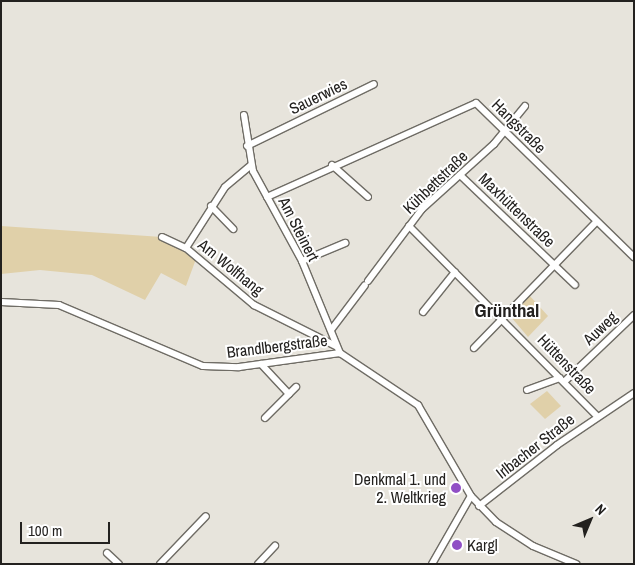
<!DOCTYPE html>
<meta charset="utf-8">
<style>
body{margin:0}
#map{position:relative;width:635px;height:565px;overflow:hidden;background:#e7e4dc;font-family:"Archivo Narrow",sans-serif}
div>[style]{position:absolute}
.green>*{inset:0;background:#e0d0a9}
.roads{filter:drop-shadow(1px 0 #6f6c65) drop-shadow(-1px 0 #6f6c65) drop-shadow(0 1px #6f6c65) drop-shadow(0 -1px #6f6c65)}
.street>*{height:6px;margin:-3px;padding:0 3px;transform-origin:3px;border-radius:3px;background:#fff}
.dots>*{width:14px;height:14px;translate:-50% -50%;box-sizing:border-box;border:2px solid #fff;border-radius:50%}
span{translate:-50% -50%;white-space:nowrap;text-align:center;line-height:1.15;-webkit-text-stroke:4px #fff;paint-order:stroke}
.street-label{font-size:16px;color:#23211f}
.poi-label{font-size:16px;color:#23211f}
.right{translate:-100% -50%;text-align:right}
.left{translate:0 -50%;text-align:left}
.quarter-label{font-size:19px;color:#23211f;font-weight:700}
.frame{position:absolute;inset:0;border:2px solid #23211f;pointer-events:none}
.north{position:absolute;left:565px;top:495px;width:50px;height:50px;-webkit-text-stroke:4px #fff;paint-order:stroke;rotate:45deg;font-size:14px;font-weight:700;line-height:20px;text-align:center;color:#23211f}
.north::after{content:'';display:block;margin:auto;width:18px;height:22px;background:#23211f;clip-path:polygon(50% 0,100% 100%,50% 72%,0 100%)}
.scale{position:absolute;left:20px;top:522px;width:90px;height:22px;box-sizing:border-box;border:2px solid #23211f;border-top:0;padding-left:6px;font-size:15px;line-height:18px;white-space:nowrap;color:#23211f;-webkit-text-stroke:4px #fff;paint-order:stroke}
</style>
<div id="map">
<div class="green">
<div style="clip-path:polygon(1px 226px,162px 237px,186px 248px,196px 259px,186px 286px,161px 273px,145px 300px,92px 275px,40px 270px,1px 274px)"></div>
<div style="clip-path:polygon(529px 295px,548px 316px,528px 337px,511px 317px)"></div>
<div style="clip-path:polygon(547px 391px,561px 406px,545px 419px,530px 404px)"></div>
</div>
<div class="roads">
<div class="street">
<div style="left:244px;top:115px;width:57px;rotate:80.9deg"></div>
<div style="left:253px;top:171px;width:102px;rotate:61.4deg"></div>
<div style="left:302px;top:261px;width:100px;rotate:67.6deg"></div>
<div style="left:247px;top:146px;width:141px;rotate:-26deg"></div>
<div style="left:332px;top:165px;width:48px;rotate:41.6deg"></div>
<div style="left:460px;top:175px;width:159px;rotate:43.7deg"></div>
<div style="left:267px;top:197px;width:229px;rotate:-24.2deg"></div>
<div style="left:476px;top:103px;width:221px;rotate:44.3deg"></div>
<div style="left:211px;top:206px;width:32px;rotate:46deg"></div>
<div style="left:409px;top:226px;width:267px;rotate:45.3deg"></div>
<div style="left:162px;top:237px;width:26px;rotate:25deg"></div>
<div style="left:186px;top:248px;width:89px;rotate:40deg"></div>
<div style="left:254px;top:305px;width:92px;rotate:26.6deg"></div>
<div style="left:186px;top:248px;width:72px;rotate:-57.4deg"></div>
<div style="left:225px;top:187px;width:34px;rotate:-40deg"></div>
<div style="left:302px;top:261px;width:47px;rotate:-22.7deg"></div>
<div style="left:368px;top:281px;width:90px;rotate:-53.1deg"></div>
<div style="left:422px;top:209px;width:97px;rotate:-42.1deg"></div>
<div style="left:494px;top:144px;width:49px;rotate:-50.8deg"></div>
<div style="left:1px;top:302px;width:58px;rotate:3deg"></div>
<div style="left:59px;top:305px;width:156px;rotate:23deg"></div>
<div style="left:203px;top:366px;width:36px;rotate:2deg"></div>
<div style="left:239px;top:367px;width:102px;rotate:-7.9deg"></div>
<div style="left:340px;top:353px;width:94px;rotate:33.7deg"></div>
<div style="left:418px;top:405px;width:105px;rotate:59.8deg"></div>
<div style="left:471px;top:496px;width:36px;rotate:46deg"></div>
<div style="left:496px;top:522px;width:44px;rotate:33deg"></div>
<div style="left:533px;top:546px;width:47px;rotate:22.7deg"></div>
<div style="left:423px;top:312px;width:51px;rotate:-51.3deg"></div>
<div style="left:331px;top:330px;width:56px;rotate:-52.9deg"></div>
<div style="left:474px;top:348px;width:175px;rotate:-45.9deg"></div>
<div style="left:261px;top:364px;width:41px;rotate:47deg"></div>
<div style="left:564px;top:382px;width:97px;rotate:-43.7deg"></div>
<div style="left:527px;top:390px;width:35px;rotate:-20deg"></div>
<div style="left:265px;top:418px;width:44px;rotate:-45deg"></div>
<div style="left:479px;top:506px;width:99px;rotate:-38deg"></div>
<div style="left:557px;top:445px;width:93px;rotate:-34deg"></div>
<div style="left:107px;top:553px;width:16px;rotate:43deg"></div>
<div style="left:160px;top:564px;width:66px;rotate:-46.2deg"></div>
<div style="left:258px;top:564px;width:25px;rotate:-47deg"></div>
<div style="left:432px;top:564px;width:78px;rotate:-60.2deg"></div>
</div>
</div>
<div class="dots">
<div style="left:456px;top:488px;background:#904fc5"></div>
<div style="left:457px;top:545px;background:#904fc5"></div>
</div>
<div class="street-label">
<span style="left:318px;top:96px;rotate:-26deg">Sauerwies</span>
<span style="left:519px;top:126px;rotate:45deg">Hangstraße</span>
<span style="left:435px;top:182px;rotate:-44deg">Kühbettstraße</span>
<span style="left:517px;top:210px;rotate:44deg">Maxhüttenstraße</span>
<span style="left:299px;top:229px;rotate:63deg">Am Steinert</span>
<span style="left:231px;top:267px;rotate:39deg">Am Wolfhang</span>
<span style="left:600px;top:328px;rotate:-44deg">Auweg</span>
<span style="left:277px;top:346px;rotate:-7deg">Brandlbergstraße</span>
<span style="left:567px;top:364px;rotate:46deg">Hüttenstraße</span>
<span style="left:535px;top:446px;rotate:-38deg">Irlbacher Straße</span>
</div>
<div class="poi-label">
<span class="right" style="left:446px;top:488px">Denkmal 1. und<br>2. Weltkrieg</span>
<span class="left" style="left:467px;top:545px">Kargl</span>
</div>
<div class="quarter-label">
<span style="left:507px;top:311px">Grünthal</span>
</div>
<div class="frame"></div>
<div class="north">N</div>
<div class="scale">100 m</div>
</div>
